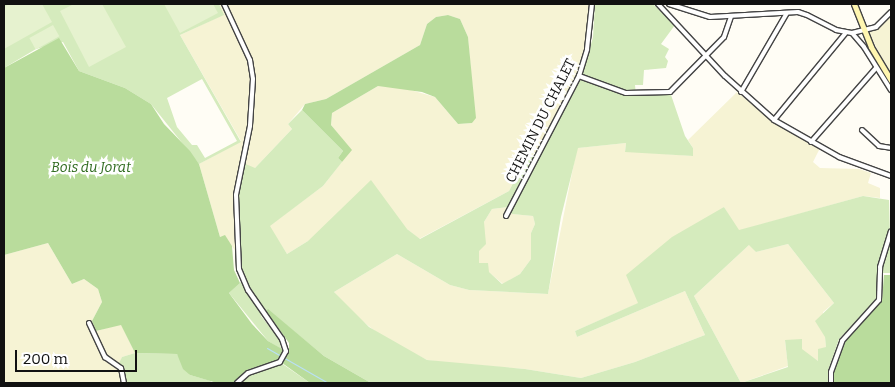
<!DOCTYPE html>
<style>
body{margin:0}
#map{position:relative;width:895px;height:387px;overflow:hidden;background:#fffdf5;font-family:Bitter,serif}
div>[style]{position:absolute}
.farmland>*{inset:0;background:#f6f3d4}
.green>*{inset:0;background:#d5ebbd}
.forest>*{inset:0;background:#b9dc9c}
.pitch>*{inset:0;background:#e6f2cf;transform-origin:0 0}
.stream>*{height:1px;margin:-0.5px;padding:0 0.5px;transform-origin:0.5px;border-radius:0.5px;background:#b9e0f7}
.roads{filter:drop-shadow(1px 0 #444) drop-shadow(-1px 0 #444) drop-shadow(0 1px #444) drop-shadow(0 -1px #444)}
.minor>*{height:4px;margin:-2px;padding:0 2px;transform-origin:2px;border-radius:2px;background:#fff}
.secondary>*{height:5px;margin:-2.5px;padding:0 2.5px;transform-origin:2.5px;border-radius:2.5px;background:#fff6b0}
span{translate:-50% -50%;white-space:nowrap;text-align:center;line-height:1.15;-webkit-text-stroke:5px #fff;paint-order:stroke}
.street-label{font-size:14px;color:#111}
.park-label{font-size:14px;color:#2f6b1f;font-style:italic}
.frame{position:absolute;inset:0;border:5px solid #111;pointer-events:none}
.scale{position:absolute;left:15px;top:350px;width:122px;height:22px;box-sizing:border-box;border:2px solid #111;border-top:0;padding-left:6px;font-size:15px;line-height:18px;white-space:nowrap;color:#111;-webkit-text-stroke:4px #fff;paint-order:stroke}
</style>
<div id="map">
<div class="farmland">
<div style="clip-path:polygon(219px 4px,591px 4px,586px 49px,579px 73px,537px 153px,527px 157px,509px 191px,419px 239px,407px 229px,308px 241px,287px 254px,269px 226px,323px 186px,351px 150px,331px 125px,332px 113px,378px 86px,400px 87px,435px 97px,458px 124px,472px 123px,475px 117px,468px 37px,460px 19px,448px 15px,436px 17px,427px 24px,420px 45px,326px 99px,305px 104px,288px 124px,292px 129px,255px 168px,235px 217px,236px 252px,225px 236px,220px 237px,199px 164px,241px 141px,180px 35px,223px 15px)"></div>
<div style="clip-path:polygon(890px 17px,891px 18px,891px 76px,869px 33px)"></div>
<div style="clip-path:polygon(737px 92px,774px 122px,820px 148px,813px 162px,820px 168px,859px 169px,871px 173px,868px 183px,880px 188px,880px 198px,863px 196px,738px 231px,724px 207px,639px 303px,575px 331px,577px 337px,685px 291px,705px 335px,635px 362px,581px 378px,525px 369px,446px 363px,427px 360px,384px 338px,352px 313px,334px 292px,397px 254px,450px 285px,469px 290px,548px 294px,577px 148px,626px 143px,625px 151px,693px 156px,693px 148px,688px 140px)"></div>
<div style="clip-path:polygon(508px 207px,512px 214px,533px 216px,535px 224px,531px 233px,531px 259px,520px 274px,503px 284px,479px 264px,479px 251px,484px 222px,492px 209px)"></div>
<div style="clip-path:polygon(48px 243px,72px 284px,84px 279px,98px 289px,102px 302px,92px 321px,97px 331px,121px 324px,135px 353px,122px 357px,118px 366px,123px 383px,4px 383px,4px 255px)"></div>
<div style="clip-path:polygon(750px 244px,756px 252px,788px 244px,834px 303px,823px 312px,826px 347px,818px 361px,785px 341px,788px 366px,741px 383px,694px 296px)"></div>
</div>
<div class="green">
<div style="clip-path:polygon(evenodd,4px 4px,219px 4px,224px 15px,180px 35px,241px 142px,199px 164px,151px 104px,125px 88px,79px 71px,63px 42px,36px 49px,4px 68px,4px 4px,202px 79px,237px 141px,205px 158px,197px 145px,192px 145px,177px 127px,167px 98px,202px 79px)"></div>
<div style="clip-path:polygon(evenodd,595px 4px,653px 4px,675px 25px,661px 44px,669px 49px,665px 57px,668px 61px,666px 68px,644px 70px,643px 85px,635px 85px,636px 95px,670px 92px,685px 136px,693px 148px,693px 156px,625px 152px,626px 143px,578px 148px,561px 217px,548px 294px,469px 290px,450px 285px,397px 254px,334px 292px,369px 327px,427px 360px,525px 369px,581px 378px,635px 362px,705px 335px,685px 291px,577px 337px,575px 331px,638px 303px,626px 275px,672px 237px,724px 207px,739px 230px,863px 196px,889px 200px,891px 273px,881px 273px,877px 299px,839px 339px,828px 371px,828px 383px,371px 383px,324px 356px,268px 310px,261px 316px,280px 340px,281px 349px,268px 341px,229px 293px,243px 280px,236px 241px,241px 162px,255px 168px,292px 129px,288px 124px,302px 110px,343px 151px,338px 158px,342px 162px,323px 186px,270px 226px,287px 254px,308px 241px,371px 180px,407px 229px,420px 239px,509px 191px,527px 157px,541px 153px,582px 77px,593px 37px,595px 4px,508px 207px,512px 214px,533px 216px,535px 224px,531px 233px,531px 259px,520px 274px,502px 284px,489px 272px,488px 263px,479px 263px,479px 251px,486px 244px,484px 222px,492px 209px,508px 207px,595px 4px,788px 244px,834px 303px,815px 321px,825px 337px,826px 347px,818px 349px,818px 361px,802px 349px,802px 339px,785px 340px,788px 367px,741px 383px,694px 296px,749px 245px,756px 252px,788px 244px)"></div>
<div style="clip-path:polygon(135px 353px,177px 354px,190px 375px,211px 381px,210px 383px,126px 383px,119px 363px,122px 357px)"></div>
<div style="clip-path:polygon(281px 363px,310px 383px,239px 383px,248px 374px)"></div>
</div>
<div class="forest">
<div style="clip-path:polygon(448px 15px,460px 19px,468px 37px,476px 118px,472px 123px,458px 124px,435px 97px,422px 92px,378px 86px,332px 113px,331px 125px,352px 150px,342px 162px,338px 158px,343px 151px,302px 110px,305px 104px,326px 99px,420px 45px,427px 24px,436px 17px)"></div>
<div style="clip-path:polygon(59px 38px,79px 71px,125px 88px,151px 104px,164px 124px,190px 151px,199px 164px,220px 237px,225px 235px,232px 246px,234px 270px,240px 283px,229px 293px,252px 324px,268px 341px,289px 353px,289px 343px,266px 311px,268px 309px,324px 356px,371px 383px,310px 383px,278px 360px,247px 370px,233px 383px,217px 383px,190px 375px,183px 369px,177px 354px,135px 353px,121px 325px,96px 331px,92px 321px,102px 302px,98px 289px,84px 279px,72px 284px,48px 243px,4px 255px,4px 68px)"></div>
<div style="clip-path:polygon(884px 275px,891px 275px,891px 383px,834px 383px,834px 372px,848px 335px,882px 300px)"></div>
</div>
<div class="pitch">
<div style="clip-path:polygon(9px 4px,42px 4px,52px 22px,4px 49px,4px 7px)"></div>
<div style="clip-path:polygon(74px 4px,102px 4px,126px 47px,89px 67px,60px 11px)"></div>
<div style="clip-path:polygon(164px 4px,213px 4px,218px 13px,180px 33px)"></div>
<div style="left:53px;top:25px;width:13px;height:27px;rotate:61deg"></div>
</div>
<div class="stream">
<div style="left:267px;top:348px;width:70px;rotate:29.8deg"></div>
</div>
<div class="roads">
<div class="minor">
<div style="left:224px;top:4px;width:62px;rotate:65.1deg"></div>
<div style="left:250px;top:60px;width:19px;rotate:81deg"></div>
<div style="left:253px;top:79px;width:47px;rotate:93.7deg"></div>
<div style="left:250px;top:126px;width:70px;rotate:101.5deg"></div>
<div style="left:236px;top:195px;width:74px;rotate:87.7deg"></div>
<div style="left:239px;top:269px;width:23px;rotate:67deg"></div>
<div style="left:248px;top:290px;width:60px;rotate:55.2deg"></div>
<div style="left:282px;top:339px;width:13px;rotate:72deg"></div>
<div style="left:286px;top:351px;width:13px;rotate:119deg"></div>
<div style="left:280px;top:362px;width:34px;rotate:161deg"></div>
<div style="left:248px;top:373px;width:15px;rotate:138deg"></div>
<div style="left:658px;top:4px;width:98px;rotate:47.1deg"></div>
<div style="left:725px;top:76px;width:66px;rotate:41.9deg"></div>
<div style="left:774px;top:120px;width:75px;rotate:29.6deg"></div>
<div style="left:839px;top:157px;width:55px;rotate:20.1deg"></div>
<div style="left:669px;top:4px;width:43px;rotate:17.6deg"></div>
<div style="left:710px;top:17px;width:88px;rotate:-3.3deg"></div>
<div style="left:798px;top:12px;width:9px;rotate:18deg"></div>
<div style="left:807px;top:15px;width:33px;rotate:27deg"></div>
<div style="left:836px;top:30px;width:16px;rotate:11deg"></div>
<div style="left:852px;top:33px;width:18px;rotate:49deg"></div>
<div style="left:864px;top:47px;width:51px;rotate:57.9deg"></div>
<div style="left:852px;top:33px;width:25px;rotate:-14deg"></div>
<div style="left:876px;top:27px;width:21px;rotate:-45deg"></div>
<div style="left:579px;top:76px;width:50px;rotate:19.9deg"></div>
<div style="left:626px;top:93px;width:44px;rotate:-1.3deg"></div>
<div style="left:670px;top:92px;width:77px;rotate:-45.5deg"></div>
<div style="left:724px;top:37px;width:21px;rotate:-71deg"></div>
<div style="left:741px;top:92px;width:91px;rotate:-59.8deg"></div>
<div style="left:774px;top:120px;width:112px;rotate:-50.5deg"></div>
<div style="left:862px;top:130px;width:23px;rotate:43deg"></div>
<div style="left:879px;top:146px;width:12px;rotate:9deg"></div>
<div style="left:811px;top:142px;width:98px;rotate:-48.7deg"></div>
<div style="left:506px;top:216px;width:158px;rotate:-62.5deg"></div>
<div style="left:579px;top:76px;width:28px;rotate:-73deg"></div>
<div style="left:587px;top:49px;width:45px;rotate:-83.7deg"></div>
<div style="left:89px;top:323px;width:38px;rotate:65deg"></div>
<div style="left:105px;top:357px;width:19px;rotate:35deg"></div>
<div style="left:121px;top:368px;width:15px;rotate:79deg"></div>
<div style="left:831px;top:383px;width:11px;rotate:-90deg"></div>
<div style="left:831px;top:372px;width:33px;rotate:-70deg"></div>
<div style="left:842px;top:341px;width:55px;rotate:-47.9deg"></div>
<div style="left:879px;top:300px;width:33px;rotate:-88deg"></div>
<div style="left:880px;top:267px;width:37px;rotate:-73deg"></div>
</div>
<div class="secondary">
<div style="left:854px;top:4px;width:46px;rotate:68.4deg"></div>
<div style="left:871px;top:47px;width:39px;rotate:59deg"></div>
</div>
</div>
<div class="street-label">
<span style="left:541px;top:121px;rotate:-63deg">CHEMIN DU CHALET</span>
</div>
<div class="park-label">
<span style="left:91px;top:168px">Bois du Jorat</span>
</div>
<div class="frame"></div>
<div class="scale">200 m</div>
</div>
